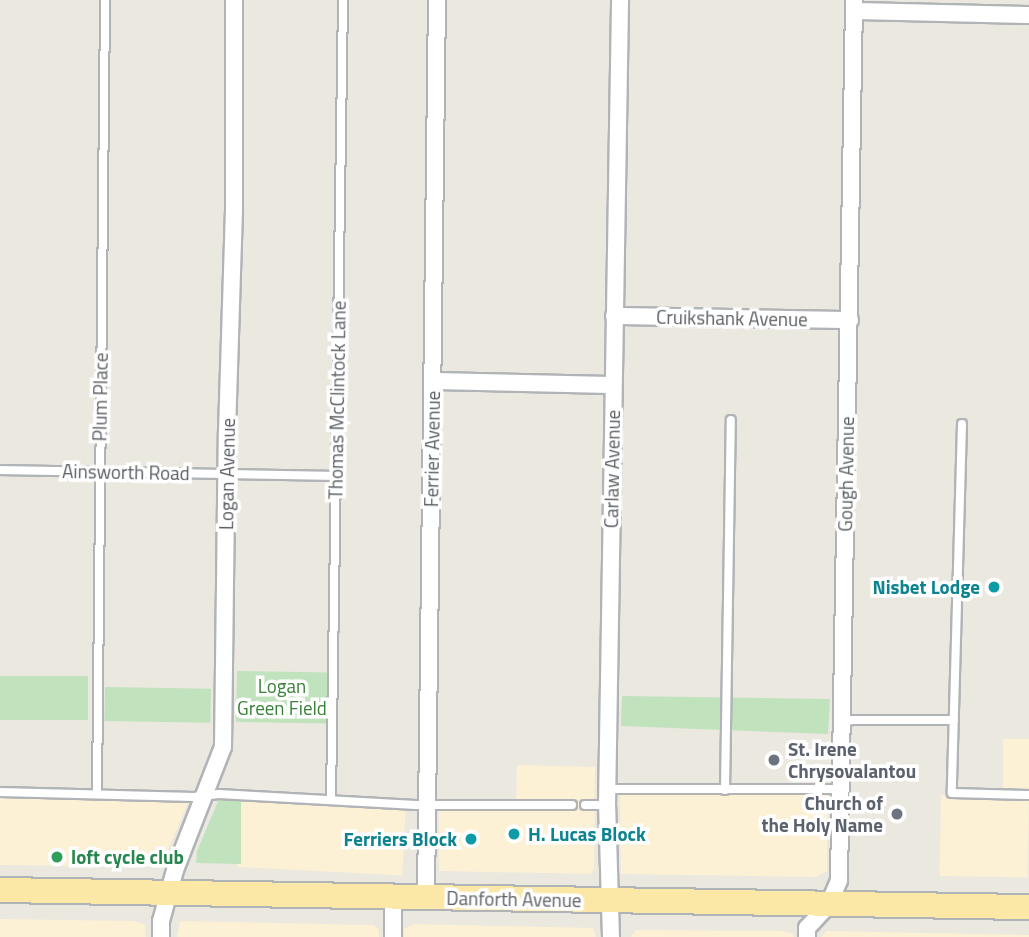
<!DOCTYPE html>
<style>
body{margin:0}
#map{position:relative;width:1029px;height:937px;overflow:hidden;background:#ebe8e0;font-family:"Titillium Web",sans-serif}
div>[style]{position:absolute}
.commercial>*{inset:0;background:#fcf0d5;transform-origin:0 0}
.green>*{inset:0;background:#c0e2bd;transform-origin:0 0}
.roads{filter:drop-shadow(2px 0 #b1b4b7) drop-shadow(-2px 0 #b1b4b7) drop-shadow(0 2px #b1b4b7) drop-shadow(0 -2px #b1b4b7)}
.service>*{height:8px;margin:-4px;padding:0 4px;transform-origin:4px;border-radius:4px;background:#fff}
.minor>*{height:16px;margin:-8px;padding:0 8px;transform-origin:8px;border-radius:8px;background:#fff}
.primary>*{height:24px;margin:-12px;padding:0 12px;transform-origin:12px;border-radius:12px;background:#fbe7a6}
.dots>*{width:19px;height:19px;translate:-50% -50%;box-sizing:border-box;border:4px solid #fff;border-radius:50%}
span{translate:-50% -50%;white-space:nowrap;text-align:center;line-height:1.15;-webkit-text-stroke:7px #fff;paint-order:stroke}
.street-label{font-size:19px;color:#595d61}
.culture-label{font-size:19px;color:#0d838f;font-weight:700}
.right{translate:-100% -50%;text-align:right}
.left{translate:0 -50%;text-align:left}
.park-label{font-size:19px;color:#398138}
.worship-label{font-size:19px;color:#5b616d;font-weight:700}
.leisure-label{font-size:19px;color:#27864d;font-weight:700}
</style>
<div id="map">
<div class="commercial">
<div style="left:1029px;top:739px;width:52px;height:26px;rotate:90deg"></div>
<div style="clip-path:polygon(517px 765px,595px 767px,594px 868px,591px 874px,439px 871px,439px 802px,516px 804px)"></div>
<div style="clip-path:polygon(620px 790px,828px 792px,827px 871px,816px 877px,621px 874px)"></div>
<div style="clip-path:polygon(0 795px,190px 798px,161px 867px,0 865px)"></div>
<div style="left:941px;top:795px;width:88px;height:81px;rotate:1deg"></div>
<div style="left:241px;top:799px;width:165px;height:68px;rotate:3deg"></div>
<div style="clip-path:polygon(0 919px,135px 921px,145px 925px,146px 937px,0 937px)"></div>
<div style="clip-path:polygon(180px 921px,374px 925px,379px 930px,379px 937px,177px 937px)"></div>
<div style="clip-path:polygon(415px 924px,593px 928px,596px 937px,404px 937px,404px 929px)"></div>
<div style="clip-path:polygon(636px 930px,784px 931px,793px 934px,794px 937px,631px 937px)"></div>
<div style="clip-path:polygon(827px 931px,1029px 935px,1029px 937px,821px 937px)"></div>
</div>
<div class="green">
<div style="left:237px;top:671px;width:91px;height:51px;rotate:1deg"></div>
<div style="left:0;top:676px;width:88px;height:44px"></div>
<div style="left:105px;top:687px;width:106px;height:34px;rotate:1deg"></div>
<div style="clip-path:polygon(622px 696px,830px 699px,828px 734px,621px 726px)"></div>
<div style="clip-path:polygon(219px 799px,241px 799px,241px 864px,196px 863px,197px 851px)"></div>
</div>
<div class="roads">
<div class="service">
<div style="left:962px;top:424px;width:369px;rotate:91.6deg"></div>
<div style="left:952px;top:793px;width:77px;rotate:1.5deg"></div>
<div style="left:0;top:470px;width:335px;rotate:1deg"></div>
<div style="left:842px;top:723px;width:10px;rotate:-17deg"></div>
<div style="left:852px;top:720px;width:102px"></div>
<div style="left:608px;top:789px;width:231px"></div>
<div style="left:725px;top:790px;width:370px;rotate:-89.1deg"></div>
<div style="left:0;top:792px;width:194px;rotate:1.5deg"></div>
<div style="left:194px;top:797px;width:25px;rotate:-7deg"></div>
<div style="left:219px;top:794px;width:197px;rotate:3.2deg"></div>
<div style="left:416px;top:805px;width:156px"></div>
<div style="left:97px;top:794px;width:794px;rotate:-89.42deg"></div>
<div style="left:331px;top:799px;width:799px;rotate:-89.14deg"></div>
<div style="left:585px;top:805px;width:22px"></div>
</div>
<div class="minor">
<div style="left:855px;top:11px;width:174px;rotate:1.3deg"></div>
<div style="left:614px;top:316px;width:236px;rotate:1deg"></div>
<div style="left:433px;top:381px;width:180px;rotate:1.3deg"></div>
<div style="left:426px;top:897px;width:897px;rotate:-89.3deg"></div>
<div style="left:161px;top:937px;width:16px;rotate:-90deg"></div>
<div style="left:161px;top:921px;width:53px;rotate:-74.6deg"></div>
<div style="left:175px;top:870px;width:132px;rotate:-68.7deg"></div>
<div style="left:223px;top:747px;width:315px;rotate:-89.3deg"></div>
<div style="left:227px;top:432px;width:220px;rotate:-88.2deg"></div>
<div style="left:234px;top:212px;width:212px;rotate:-90deg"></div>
<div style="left:393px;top:937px;width:40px;rotate:-90deg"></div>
<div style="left:611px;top:937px;width:132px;rotate:-91.7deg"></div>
<div style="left:607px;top:805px;width:805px;rotate:-89.07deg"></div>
<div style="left:807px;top:937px;width:9px;rotate:-90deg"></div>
<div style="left:807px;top:928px;width:33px;rotate:-47deg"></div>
<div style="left:829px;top:904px;width:26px;rotate:-67deg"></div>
<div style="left:839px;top:880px;width:880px;rotate:-89.02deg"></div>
</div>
<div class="primary">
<div style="left:0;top:890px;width:1029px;rotate:0.95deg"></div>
</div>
</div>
<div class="dots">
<div style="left:994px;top:587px;background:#0f9aa8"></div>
<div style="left:774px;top:760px;background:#6b7280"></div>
<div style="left:897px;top:814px;background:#6b7280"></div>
<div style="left:514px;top:834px;background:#0f9aa8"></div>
<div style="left:471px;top:839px;background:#0f9aa8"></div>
<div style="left:57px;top:857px;background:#2e9e5b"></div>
</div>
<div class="street-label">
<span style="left:732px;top:318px;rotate:1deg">Cruikshank Avenue</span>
<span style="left:100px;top:397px;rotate:-89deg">Plum Place</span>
<span style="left:337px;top:400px;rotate:-89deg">Thomas McClintock Lane</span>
<span style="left:432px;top:449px;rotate:-89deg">Ferrier Avenue</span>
<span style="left:612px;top:469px;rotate:-89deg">Carlaw Avenue</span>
<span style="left:126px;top:472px;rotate:1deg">Ainsworth Road</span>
<span style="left:227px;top:474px;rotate:-89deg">Logan Avenue</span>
<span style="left:846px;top:474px;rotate:-89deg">Gough Avenue</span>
<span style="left:514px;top:899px;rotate:1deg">Danforth Avenue</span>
</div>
<div class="culture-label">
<span class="right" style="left:980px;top:587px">Nisbet Lodge</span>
<span class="left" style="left:528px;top:834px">H. Lucas Block</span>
<span class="right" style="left:457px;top:839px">Ferriers Block</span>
</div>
<div class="park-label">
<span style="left:282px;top:697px">Logan<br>Green Field</span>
</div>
<div class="worship-label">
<span class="left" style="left:788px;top:760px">St. Irene<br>Chrysovalantou</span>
<span class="right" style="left:883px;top:814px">Church of<br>the Holy Name</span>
</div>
<div class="leisure-label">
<span class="left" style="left:71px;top:857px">loft cycle club</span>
</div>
</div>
